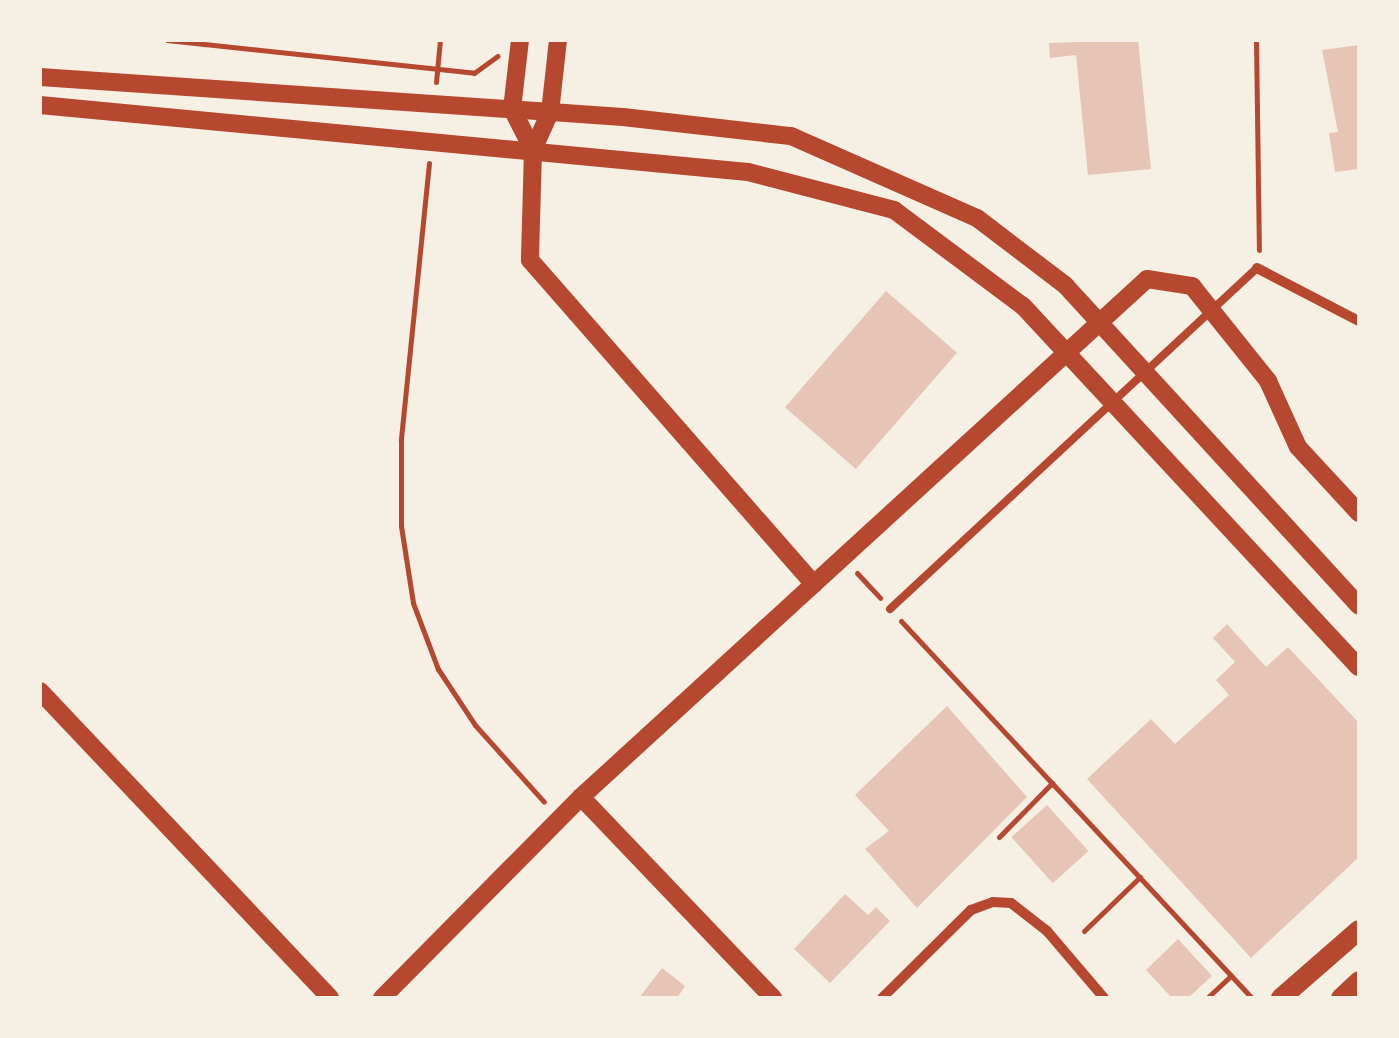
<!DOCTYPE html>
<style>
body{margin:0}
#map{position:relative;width:1399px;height:1038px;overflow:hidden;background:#f6efe4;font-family:Arial,sans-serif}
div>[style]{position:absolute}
.building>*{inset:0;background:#e6c5b7;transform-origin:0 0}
.path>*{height:5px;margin:-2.5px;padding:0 2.5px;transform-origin:2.5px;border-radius:2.5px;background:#b5482f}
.service>*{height:8px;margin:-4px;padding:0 4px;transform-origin:4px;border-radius:4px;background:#b5482f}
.minor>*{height:10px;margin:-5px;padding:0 5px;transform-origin:5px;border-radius:5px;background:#b5482f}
.tertiary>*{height:18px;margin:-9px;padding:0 9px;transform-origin:9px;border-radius:9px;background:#b5482f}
.secondary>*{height:20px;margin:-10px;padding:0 10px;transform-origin:10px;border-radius:10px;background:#b5482f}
span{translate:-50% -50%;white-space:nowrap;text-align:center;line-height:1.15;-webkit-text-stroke:9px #f6efe4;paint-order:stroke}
.frame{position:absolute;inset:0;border:42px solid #f6efe4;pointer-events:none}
</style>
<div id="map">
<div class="building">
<div style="clip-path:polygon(1138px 40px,1151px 169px,1088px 175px,1076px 55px,1050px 58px,1049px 43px)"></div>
<div style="clip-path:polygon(1359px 45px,1359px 169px,1335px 172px,1329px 133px,1338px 132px,1322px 50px)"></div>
<div style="left:886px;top:291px;width:94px;height:154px;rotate:41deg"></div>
<div style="clip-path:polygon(1227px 624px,1266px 667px,1288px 647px,1359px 723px,1359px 857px,1251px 958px,1087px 779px,1151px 719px,1175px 744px,1229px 695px,1216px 680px,1235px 662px,1213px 638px)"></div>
<div style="clip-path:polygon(947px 706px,1027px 797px,917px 908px,865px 849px,889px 831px,855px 795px)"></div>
<div style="left:1047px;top:805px;width:62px;height:48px;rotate:48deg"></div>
<div style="clip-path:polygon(845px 894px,868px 915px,876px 907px,890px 921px,830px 983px,794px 949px)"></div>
<div style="clip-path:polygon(1178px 939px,1212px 976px,1188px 998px,1172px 998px,1146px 970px)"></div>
<div style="clip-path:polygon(662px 968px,685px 986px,677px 998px,639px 998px)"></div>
</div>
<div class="path">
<div style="left:167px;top:40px;width:309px;rotate:6.1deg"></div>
<div style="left:474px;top:73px;width:29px;rotate:-36deg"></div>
<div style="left:1256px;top:40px;width:210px;rotate:89.2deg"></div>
<div style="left:436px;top:82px;width:42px;rotate:-84.6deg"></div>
<div style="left:429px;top:163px;width:279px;rotate:95.8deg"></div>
<div style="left:401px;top:441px;width:85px;rotate:90deg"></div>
<div style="left:401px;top:526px;width:78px;rotate:81.1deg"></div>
<div style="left:413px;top:603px;width:71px;rotate:69.3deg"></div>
<div style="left:438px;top:669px;width:67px;rotate:56.5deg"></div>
<div style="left:475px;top:725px;width:103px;rotate:48.1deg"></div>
<div style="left:857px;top:573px;width:34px;rotate:47deg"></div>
<div style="left:901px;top:621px;width:515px;rotate:47.05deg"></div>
<div style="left:999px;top:837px;width:76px;rotate:-45.5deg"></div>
<div style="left:1084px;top:931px;width:78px;rotate:-44deg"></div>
<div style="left:1207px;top:998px;width:33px;rotate:-43deg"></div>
</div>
<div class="service">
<div style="left:890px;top:609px;width:501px;rotate:-42.9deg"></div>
</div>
<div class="minor">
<div style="left:1257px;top:268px;width:115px;rotate:27.5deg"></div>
<div style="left:882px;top:998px;width:125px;rotate:-44.7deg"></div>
<div style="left:971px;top:910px;width:23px;rotate:-20deg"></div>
<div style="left:993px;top:902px;width:18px;rotate:3deg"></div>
<div style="left:1011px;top:903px;width:46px;rotate:37.9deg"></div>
<div style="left:1047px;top:931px;width:88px;rotate:49.6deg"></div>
</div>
<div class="tertiary">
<div style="left:520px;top:40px;width:69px;rotate:96.6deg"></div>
<div style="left:512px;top:109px;width:46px;rotate:62.9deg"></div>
<div style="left:558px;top:40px;width:72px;rotate:96.3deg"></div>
<div style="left:550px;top:112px;width:42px;rotate:114.1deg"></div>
<div style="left:533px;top:150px;width:110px;rotate:91.6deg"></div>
<div style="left:530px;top:260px;width:431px;rotate:48.8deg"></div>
<div style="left:40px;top:77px;width:584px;rotate:3.92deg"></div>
<div style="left:623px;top:117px;width:169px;rotate:6.5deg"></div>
<div style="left:791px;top:136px;width:203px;rotate:23.8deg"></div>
<div style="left:977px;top:218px;width:111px;rotate:37.3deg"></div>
<div style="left:1065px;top:285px;width:435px;rotate:47.5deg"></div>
<div style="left:40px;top:105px;width:711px;rotate:5.41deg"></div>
<div style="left:748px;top:172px;width:151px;rotate:14.6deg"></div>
<div style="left:894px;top:210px;width:161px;rotate:36.7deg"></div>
<div style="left:1023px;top:306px;width:493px;rotate:47.1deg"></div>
<div style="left:40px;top:691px;width:422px;rotate:46.6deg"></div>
<div style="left:581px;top:797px;width:278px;rotate:46.3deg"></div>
<div style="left:382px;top:998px;width:283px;rotate:-45.3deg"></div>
<div style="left:581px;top:797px;width:767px;rotate:-42.46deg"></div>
<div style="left:1147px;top:279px;width:46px;rotate:8.8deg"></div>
<div style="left:1192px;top:286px;width:122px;rotate:51.3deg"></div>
<div style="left:1268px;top:381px;width:72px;rotate:65.6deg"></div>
<div style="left:1298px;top:447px;width:90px;rotate:47.3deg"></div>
</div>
<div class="secondary">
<div style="left:1281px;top:998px;width:103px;rotate:-41.1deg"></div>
<div style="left:1341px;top:998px;width:25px;rotate:-43deg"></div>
</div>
<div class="frame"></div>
</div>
